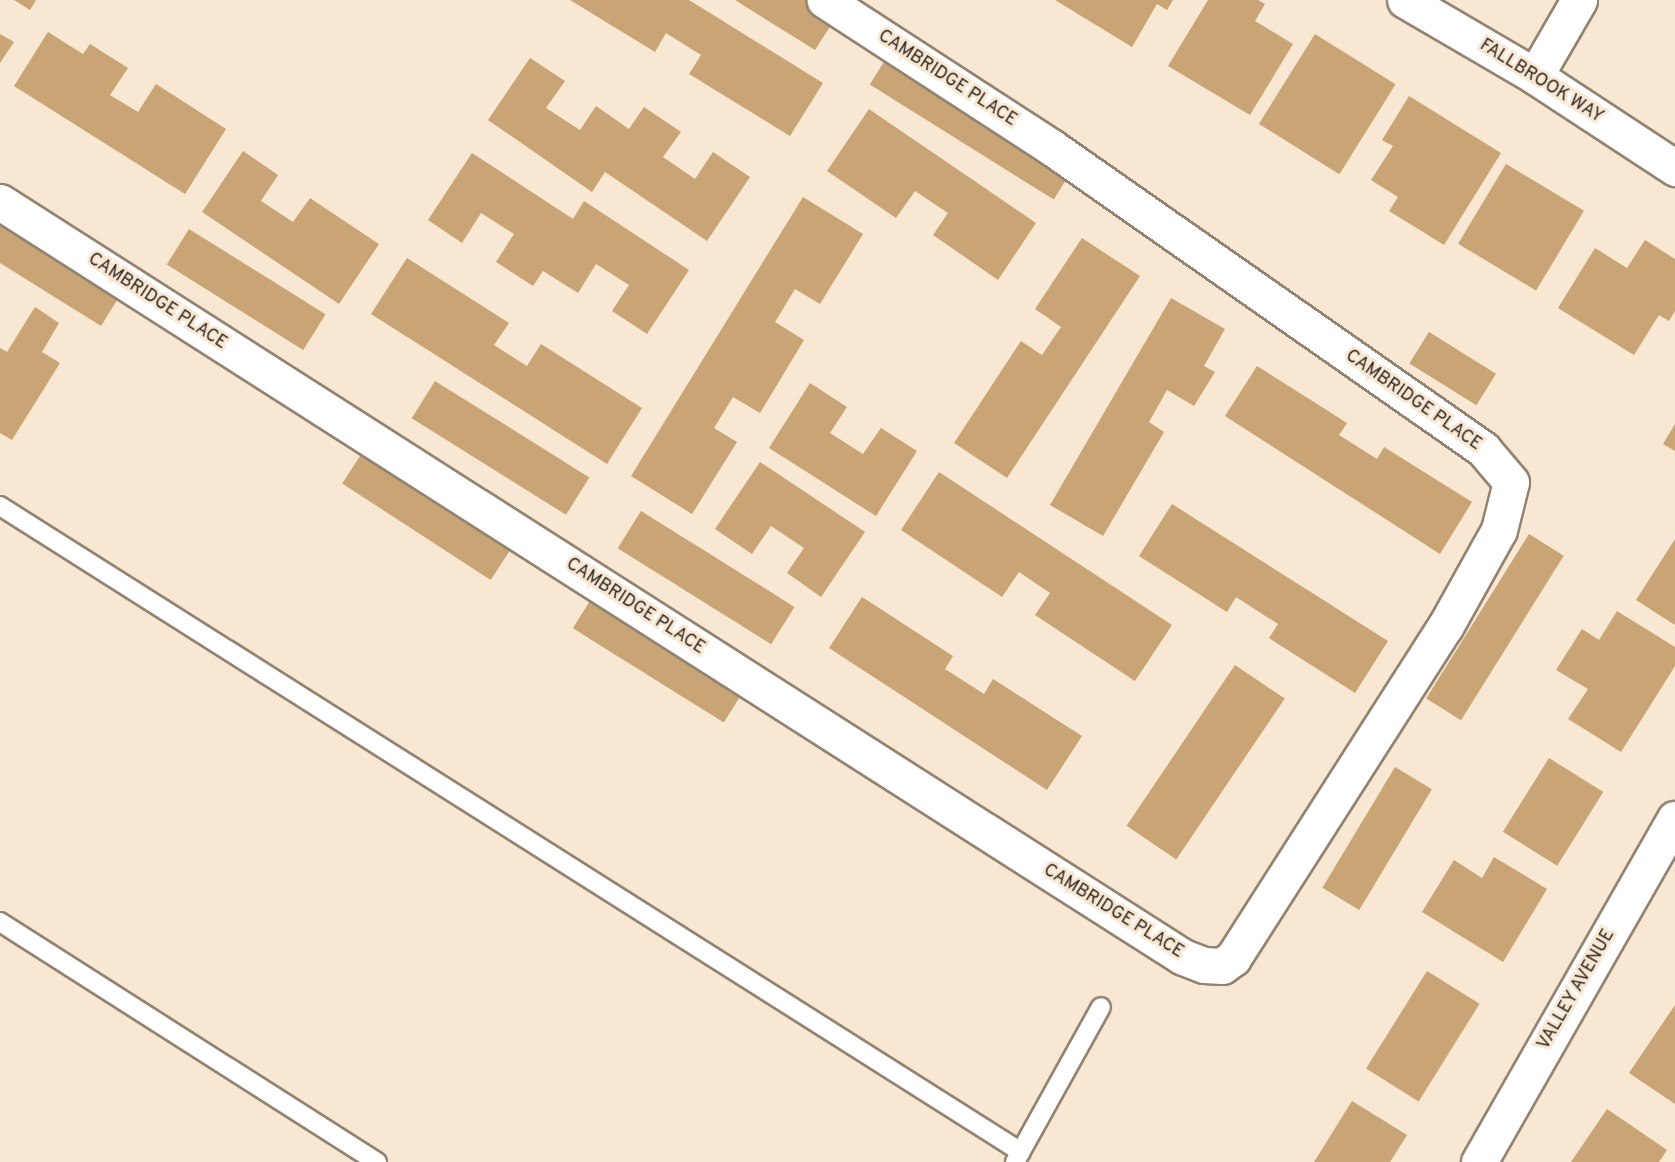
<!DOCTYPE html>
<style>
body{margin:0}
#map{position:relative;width:1675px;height:1162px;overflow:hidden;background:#f8e7d2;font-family:Overpass,sans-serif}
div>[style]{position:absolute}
.building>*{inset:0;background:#c9a474;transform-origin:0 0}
.roads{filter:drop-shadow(2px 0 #938471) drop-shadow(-2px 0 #938471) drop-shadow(0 2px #938471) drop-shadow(0 -2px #938471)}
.service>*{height:18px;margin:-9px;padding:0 9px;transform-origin:9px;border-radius:9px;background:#fff}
.minor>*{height:35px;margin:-17.5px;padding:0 17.5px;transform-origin:17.5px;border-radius:17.5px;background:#fff}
span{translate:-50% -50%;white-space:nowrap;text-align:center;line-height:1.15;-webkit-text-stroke:6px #f8e7d2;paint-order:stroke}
.street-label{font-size:18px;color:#2e2820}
</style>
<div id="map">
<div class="building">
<div style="clip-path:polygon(14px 0,36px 0,30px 10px)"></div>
<div style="clip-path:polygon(570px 0,689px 0,823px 83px,790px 136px,689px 74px,701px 55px,666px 33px,655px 52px)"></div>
<div style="clip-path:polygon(735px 0,816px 0,838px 14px,815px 50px)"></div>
<div style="clip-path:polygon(1055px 0,1173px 0,1167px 10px,1157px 4px,1132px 47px)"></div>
<div style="clip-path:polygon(1208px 0,1258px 0,1265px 4px,1255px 21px,1293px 44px,1250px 115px,1168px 66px)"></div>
<div style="clip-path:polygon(48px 32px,83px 54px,90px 44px,128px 68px,110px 95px,138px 112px,156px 84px,226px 129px,185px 194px,14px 86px)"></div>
<div style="clip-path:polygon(0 34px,14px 42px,0 63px)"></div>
<div style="left:1315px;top:34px;width:95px;height:106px;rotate:32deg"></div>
<div style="left:892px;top:49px;width:217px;height:42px;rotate:32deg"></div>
<div style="clip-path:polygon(530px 58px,565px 81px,546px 108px,580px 130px,596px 106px,629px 129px,644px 107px,681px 132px,663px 157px,695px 179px,713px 152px,750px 177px,707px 241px,605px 172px,592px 192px,488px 120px)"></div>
<div style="clip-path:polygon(1409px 96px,1501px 153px,1444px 245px,1389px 211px,1398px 197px,1371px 180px,1393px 146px,1382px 140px)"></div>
<div style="clip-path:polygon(869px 109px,1036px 223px,998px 280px,933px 235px,948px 213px,915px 191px,896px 218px,827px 171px)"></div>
<div style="clip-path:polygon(243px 151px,278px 175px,261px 201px,293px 222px,310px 198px,379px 244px,339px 304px,202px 212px)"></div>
<div style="clip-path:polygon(472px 153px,573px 219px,584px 201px,689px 270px,647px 334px,612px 311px,629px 285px,596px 264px,578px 293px,543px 271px,533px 286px,496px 262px,514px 234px,481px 213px,462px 243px,428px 220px)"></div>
<div style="left:1506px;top:164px;width:91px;height:93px;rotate:31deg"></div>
<div style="clip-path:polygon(803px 197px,863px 234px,820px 304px,795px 289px,775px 322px,804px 340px,760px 413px,733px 397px,714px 428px,737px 442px,692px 514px,631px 476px)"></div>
<div style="clip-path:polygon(0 212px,124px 289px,101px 326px,0 263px)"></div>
<div style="left:189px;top:229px;width:161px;height:42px;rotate:32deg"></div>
<div style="clip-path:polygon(1082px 238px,1140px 276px,1007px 478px,954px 443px,1021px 341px,1042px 355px,1061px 327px,1035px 309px)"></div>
<div style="clip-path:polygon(1645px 240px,1675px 259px,1675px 311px,1669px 321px,1659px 315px,1634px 355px,1558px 308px,1595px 248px,1627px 268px)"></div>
<div style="clip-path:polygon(407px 258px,509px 323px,494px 345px,527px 366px,541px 344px,642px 408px,607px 464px,371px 314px)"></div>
<div style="clip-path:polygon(1171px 298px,1225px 329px,1204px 366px,1215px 372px,1194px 406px,1167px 390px,1149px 422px,1164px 432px,1103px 536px,1050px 505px)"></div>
<div style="clip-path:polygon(35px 307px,59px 323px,42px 352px,60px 363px,12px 440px,0 433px,0 348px,7px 352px)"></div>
<div style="left:1429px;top:332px;width:79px;height:37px;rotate:32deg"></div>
<div style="clip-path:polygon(1257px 366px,1347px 423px,1339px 435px,1377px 459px,1384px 447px,1472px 502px,1440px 554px,1225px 416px)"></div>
<div style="left:435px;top:381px;width:182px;height:44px;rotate:32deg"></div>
<div style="clip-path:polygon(810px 383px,847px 407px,830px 433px,863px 454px,881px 428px,917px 451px,876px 516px,769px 448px)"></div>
<div style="clip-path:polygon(1675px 424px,1675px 451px,1663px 444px)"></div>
<div style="left:364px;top:450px;width:177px;height:40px;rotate:33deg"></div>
<div style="clip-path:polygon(760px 462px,865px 532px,821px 597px,787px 573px,804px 548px,771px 526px,752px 554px,715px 529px)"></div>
<div style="clip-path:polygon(939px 472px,1172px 625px,1135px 681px,1035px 615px,1050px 593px,1019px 572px,1002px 597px,901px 530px)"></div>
<div style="clip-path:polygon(1172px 504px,1388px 641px,1355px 693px,1269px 638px,1278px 624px,1236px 597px,1227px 612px,1139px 556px)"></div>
<div style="left:641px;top:511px;width:181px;height:44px;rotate:32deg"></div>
<div style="left:1529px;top:534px;width:41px;height:194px;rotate:32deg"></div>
<div style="clip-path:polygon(1675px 539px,1675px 625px,1636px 600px)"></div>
<div style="left:593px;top:596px;width:178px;height:38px;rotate:32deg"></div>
<div style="clip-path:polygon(862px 597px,953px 656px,945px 669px,984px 694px,993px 679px,1082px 736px,1047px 790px,829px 648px)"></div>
<div style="clip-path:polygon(1617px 611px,1675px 647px,1675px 666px,1621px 752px,1568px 719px,1588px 689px,1556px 670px,1582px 629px,1599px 640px)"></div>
<div style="left:1235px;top:665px;width:60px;height:194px;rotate:34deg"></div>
<div style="left:1549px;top:758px;width:64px;height:87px;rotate:32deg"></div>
<div style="left:1395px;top:767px;width:43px;height:141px;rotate:31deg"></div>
<div style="clip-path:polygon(1494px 857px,1547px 889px,1503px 962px,1422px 912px,1454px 860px,1482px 878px)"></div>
<div style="left:1427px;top:971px;width:62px;height:115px;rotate:32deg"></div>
<div style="clip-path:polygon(1675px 1005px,1675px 1104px,1629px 1073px)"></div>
<div style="clip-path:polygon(1352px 1101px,1407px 1135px,1390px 1162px,1314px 1162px)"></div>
<div style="clip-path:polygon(1607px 1109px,1667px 1150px,1659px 1162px,1571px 1162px)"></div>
</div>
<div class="roads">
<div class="service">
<div style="left:0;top:506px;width:1208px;rotate:32.32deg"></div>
<div style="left:0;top:922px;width:447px;rotate:32.5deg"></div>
<div style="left:1015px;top:1162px;width:177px;rotate:-61deg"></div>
</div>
<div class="minor">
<div style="left:1405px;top:0;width:151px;rotate:30.3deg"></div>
<div style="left:1535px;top:76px;width:168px;rotate:33.3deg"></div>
<div style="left:1535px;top:76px;width:88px;rotate:-59.9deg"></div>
<div style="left:0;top:202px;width:1403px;rotate:32.55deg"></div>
<div style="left:1183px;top:957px;width:22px;rotate:21deg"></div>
<div style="left:1204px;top:965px;width:18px;rotate:3deg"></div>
<div style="left:1222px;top:966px;width:14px;rotate:-36deg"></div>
<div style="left:1233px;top:958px;width:393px;rotate:-57.4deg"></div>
<div style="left:1445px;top:627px;width:111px;rotate:-60.9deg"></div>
<div style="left:1499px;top:530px;width:49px;rotate:-76deg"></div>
<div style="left:1511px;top:482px;width:43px;rotate:-130.3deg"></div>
<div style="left:1483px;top:449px;width:527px;rotate:-145.04deg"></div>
<div style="left:1051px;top:147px;width:270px;rotate:-147deg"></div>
<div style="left:1479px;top:1162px;width:395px;rotate:-60.3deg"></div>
</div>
</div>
<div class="street-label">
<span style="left:947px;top:79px;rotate:33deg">CAMBRIDGE PLACE</span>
<span style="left:1541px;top:82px;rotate:32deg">FALLBROOK WAY</span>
<span style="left:157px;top:302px;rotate:33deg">CAMBRIDGE PLACE</span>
<span style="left:1413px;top:401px;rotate:35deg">CAMBRIDGE PLACE</span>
<span style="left:635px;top:607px;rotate:33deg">CAMBRIDGE PLACE</span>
<span style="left:1113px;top:912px;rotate:32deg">CAMBRIDGE PLACE</span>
<span style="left:1577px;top:990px;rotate:-60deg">VALLEY AVENUE</span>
</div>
</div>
